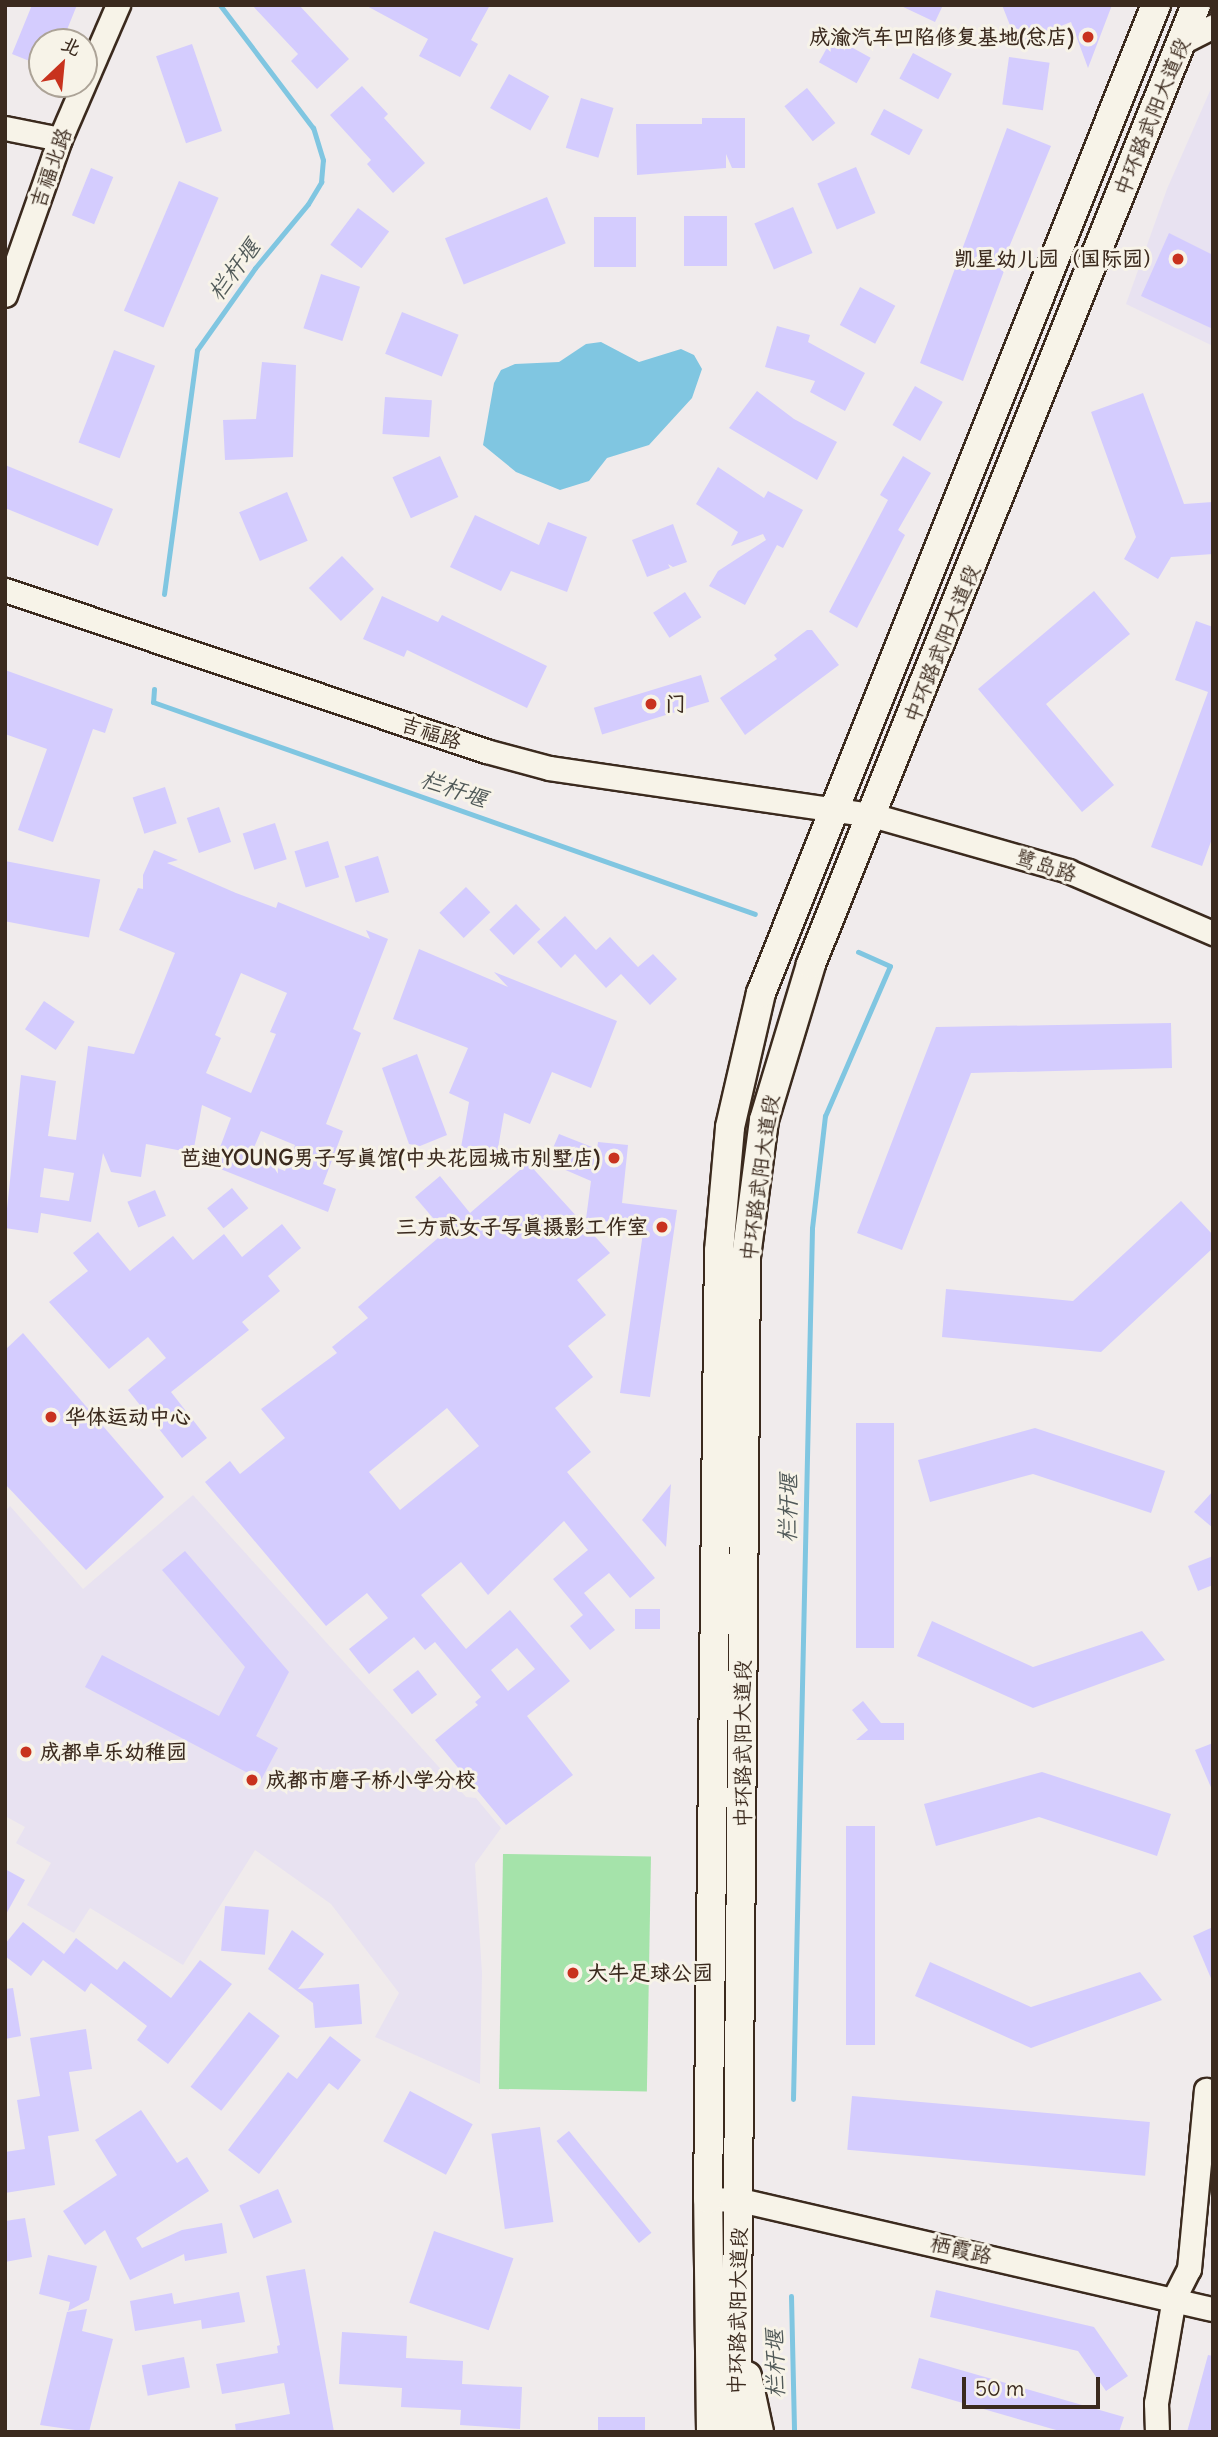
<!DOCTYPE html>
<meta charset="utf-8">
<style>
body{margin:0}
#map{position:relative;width:1218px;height:2437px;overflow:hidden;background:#f0ebec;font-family:Delius,"LXGW WenKai TC",sans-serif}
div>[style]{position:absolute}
.built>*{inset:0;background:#e8e2f1}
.green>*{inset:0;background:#a5e3aa;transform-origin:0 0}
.water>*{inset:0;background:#80c6e1}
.stream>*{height:5px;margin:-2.5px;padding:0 2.5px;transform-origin:2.5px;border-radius:2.5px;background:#80c6e1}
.building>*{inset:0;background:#d4ccfe;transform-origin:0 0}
.roads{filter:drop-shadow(2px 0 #3b2a1e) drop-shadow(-2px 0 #3b2a1e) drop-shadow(0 2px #3b2a1e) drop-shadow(0 -2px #3b2a1e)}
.minor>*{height:23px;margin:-11.5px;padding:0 11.5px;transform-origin:11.5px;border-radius:11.5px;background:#f7f3e8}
.major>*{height:28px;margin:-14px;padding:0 14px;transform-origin:14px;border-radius:14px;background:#f7f3e8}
.dots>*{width:19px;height:19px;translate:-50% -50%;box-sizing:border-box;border:4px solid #f7f3e8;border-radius:50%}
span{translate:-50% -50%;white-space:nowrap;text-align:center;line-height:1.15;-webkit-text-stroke:6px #f7f3e8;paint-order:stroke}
.poi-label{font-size:21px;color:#3b2a1e;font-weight:700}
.right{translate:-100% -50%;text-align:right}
.left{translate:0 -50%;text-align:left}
.street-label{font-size:21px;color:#3b2a1e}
.water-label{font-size:23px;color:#505958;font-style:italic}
.frame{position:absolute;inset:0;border:7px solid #3b2a1e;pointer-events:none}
.north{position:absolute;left:28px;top:28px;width:70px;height:70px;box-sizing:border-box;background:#f7f3e8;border:2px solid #aca397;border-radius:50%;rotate:26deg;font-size:19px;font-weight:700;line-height:28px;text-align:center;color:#3b2a1e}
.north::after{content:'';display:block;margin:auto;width:24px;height:32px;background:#c8321e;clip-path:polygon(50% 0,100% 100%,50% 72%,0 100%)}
.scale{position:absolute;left:962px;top:2377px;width:138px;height:32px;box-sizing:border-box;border:4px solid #3b2a1e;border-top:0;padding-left:9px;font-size:21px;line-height:24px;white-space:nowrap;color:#3b2a1e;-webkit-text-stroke:5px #f7f3e8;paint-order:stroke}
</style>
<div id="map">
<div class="built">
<div style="clip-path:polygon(1213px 84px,1213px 346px,1126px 304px,1167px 189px)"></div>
<div style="clip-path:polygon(193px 1495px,466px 1797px,476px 1798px,501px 1828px,475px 1864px,482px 1973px,480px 2084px,375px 2037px,399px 1993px,331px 1904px,255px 1850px,183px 1965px,90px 1908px,74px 1933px,27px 1905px,51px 1863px,16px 1843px,25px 1827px,5px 1816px,5px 1511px,10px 1506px,83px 1589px)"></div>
</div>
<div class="green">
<div style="left:503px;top:1854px;width:148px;height:235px;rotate:1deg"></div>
</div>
<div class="water">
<div style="clip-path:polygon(601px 342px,639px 362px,681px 349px,694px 355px,702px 369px,692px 398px,649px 445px,607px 458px,589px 481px,560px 490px,516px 472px,483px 445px,494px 383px,501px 370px,515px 364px,559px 362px,586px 344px)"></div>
</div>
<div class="stream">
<div style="left:164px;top:594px;width:246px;rotate:-82.3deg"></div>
<div style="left:197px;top:350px;width:100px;rotate:-54.7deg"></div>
<div style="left:255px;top:268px;width:83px;rotate:-50.4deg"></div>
<div style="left:308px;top:204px;width:26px;rotate:-59deg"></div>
<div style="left:321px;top:182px;width:22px;rotate:-85deg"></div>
<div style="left:323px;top:160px;width:34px;rotate:-107deg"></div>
<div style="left:313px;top:128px;width:154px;rotate:-127.1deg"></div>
<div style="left:154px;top:689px;width:13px;rotate:94deg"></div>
<div style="left:153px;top:702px;width:638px;rotate:19.4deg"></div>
<div style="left:793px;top:2099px;width:871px;rotate:-88.75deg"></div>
<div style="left:812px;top:1228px;width:113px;rotate:-83.4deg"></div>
<div style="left:825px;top:1116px;width:163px;rotate:-66.6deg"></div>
<div style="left:890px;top:966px;width:35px;rotate:-156deg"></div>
<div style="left:791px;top:2296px;width:136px;rotate:88.7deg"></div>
</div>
<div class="building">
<div style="clip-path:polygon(32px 5px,77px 5px,62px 42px,42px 42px,42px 66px,12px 54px)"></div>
<div style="clip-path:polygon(252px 5px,299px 5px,349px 59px,317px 89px,291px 61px,298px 54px)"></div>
<div style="clip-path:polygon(365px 5px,490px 5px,471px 40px,478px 44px,460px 77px,419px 56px,428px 39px)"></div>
<div style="clip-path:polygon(899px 5px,943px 5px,935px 22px)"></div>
<div style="clip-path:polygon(1002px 5px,1112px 5px,1088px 68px,1071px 22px,1017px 43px)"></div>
<div style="left:833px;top:37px;width:43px;height:29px;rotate:29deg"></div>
<div style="left:192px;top:44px;width:92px;height:38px;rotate:71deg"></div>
<div style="left:913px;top:53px;width:44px;height:29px;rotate:28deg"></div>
<div style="left:1009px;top:57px;width:41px;height:48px;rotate:8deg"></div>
<div style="left:509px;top:74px;width:46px;height:39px;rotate:29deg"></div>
<div style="clip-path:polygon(362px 86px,388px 114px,384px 118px,425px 163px,393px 193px,367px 164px,371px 160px,330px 115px)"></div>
<div style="left:807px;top:88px;width:45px;height:29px;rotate:51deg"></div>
<div style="left:581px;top:98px;width:34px;height:52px;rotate:17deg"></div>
<div style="left:884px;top:109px;width:44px;height:29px;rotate:28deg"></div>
<div style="clip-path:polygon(702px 118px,745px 118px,745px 168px,732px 168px,726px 154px,726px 168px,637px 175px,636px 124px,702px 124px)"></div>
<div style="clip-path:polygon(1007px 128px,1051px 146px,1000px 269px,1004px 271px,963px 381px,920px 363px)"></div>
<div style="left:856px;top:167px;width:50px;height:42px;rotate:67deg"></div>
<div style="left:91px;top:168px;width:24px;height:51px;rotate:22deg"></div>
<div style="left:179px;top:181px;width:43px;height:141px;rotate:23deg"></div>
<div style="left:547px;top:197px;width:50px;height:110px;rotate:68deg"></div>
<div style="left:793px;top:207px;width:50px;height:42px;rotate:67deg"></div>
<div style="left:358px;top:208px;width:39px;height:46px;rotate:37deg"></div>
<div style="left:727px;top:216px;width:50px;height:43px;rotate:90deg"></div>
<div style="left:594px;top:217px;width:42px;height:50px"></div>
<div style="clip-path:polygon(1169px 233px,1213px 255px,1213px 329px,1141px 296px)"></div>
<div style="left:321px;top:274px;width:41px;height:57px;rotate:18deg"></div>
<div style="left:860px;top:287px;width:40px;height:43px;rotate:28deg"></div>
<div style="left:402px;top:312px;width:61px;height:45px;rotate:22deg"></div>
<div style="clip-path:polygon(777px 326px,810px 335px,808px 342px,865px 373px,845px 411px,810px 392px,815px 381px,765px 367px)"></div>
<div style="left:114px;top:350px;width:44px;height:99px;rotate:21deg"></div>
<div style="clip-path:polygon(262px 362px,296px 365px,293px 457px,225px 460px,223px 420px,256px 419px)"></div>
<div style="left:915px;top:386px;width:32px;height:45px;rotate:30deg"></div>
<div style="clip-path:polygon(757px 391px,794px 419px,837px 442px,817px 480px,729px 428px)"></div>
<div style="clip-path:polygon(1143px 393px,1184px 504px,1213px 502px,1213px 554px,1171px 557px,1158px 579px,1124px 559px,1136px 537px,1091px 412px)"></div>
<div style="left:385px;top:397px;width:47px;height:37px;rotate:4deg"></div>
<div style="left:440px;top:456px;width:45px;height:52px;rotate:66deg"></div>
<div style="clip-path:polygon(903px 456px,931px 473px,898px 530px,905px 535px,857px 628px,829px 612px,888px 500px,880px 495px)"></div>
<div style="clip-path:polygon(5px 465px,113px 509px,98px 546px,5px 508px)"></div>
<div style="clip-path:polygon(718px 467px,764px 498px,768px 491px,803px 510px,783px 548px,777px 545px,745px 605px,709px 586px,718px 571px,766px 540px,763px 534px,731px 546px,738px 532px,696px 504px)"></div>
<div style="left:287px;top:492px;width:53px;height:52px;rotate:67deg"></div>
<div style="clip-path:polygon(475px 515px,539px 545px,548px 522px,587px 537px,567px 592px,511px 571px,501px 591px,450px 567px)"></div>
<div style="clip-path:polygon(673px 524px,687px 562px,673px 567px,668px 564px,670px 568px,647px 577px,632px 540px)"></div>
<div style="left:342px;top:556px;width:46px;height:46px;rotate:46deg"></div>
<div style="clip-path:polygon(1094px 591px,1130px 634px,1046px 704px,1114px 785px,1082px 812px,978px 689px)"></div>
<div style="left:685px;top:592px;width:30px;height:38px;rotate:57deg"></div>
<div style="clip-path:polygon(382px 596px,438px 622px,442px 615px,547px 666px,527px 708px,407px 650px,404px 657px,363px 639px)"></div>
<div style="clip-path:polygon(1196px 621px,1213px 627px,1213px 836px,1202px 866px,1151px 847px,1208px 692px,1175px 680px)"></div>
<div style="clip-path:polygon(807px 630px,812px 630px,839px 665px,745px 735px,720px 698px,777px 659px,774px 655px)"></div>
<div style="clip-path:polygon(5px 670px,113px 709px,105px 733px,93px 729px,53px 842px,18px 830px,47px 749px,5px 734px)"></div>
<div style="left:701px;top:675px;width:28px;height:112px;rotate:73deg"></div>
<div style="left:165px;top:787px;width:38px;height:34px;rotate:72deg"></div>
<div style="left:219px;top:807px;width:37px;height:34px;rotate:71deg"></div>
<div style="left:275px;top:823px;width:38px;height:34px;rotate:72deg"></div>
<div style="left:328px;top:841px;width:38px;height:35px;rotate:73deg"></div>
<div style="clip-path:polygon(evenodd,154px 850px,178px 860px,167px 863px,236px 893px,276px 908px,278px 902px,370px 939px,366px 930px,388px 939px,353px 1029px,361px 1033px,326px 1124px,343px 1131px,323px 1184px,336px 1189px,328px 1212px,213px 1166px,231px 1118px,202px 1105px,193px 1153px,146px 1144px,141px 1177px,111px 1172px,103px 1153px,91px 1222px,41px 1213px,38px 1233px,5px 1228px,21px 1075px,56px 1081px,48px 1136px,76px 1140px,88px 1046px,134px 1054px,157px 998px,175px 953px,119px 930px,138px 888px,143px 889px,143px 875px,154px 850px,241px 973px,287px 993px,270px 1032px,276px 1034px,251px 1093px,206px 1073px,221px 1038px,215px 1035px,241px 973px,154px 850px,261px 1131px,295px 1145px,285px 1171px,250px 1157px,261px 1131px,154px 850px,44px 1168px,74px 1173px,69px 1201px,40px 1197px,44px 1168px)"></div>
<div style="left:378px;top:856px;width:38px;height:35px;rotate:73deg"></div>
<div style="left:5px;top:861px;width:97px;height:59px;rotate:11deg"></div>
<div style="left:466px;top:887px;width:35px;height:37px;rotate:46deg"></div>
<div style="left:516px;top:904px;width:35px;height:37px;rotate:46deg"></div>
<div style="clip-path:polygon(565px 916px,596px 950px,610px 937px,638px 967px,653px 954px,677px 979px,650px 1005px,621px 974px,606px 988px,575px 954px,561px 968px,537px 942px)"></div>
<div style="clip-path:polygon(419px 949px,508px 987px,494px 972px,617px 1021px,591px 1088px,552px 1072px,530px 1124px,504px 1113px,496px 1160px,460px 1153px,469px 1102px,449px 1093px,468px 1048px,393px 1019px)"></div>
<div style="left:44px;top:1001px;width:37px;height:34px;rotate:34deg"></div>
<div style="clip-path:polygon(1171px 1023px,1172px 1068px,971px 1073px,902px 1250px,857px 1233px,936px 1027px)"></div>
<div style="clip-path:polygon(417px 1054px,447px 1135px,420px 1146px,409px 1144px,382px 1068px)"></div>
<div style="clip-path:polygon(559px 1134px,597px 1149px,598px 1142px,628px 1145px,622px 1203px,677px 1210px,650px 1397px,620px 1393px,644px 1226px,586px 1219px,591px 1181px,547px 1162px)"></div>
<div style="clip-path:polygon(evenodd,528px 1163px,610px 1253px,577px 1280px,606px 1315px,568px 1346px,593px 1377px,555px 1408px,591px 1452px,567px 1472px,655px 1578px,630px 1598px,609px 1573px,584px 1593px,615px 1630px,590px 1650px,570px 1626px,583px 1615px,553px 1579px,588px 1550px,564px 1521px,488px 1595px,461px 1562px,421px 1595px,466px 1649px,510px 1610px,570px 1681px,527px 1716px,573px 1775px,506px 1825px,435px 1740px,478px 1705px,475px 1702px,481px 1697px,435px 1642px,425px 1650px,414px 1637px,369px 1674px,349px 1649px,388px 1618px,367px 1593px,326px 1626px,205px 1482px,230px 1461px,240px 1474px,285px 1438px,261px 1409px,337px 1353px,332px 1347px,368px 1318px,358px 1307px,445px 1232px,415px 1197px,440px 1176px,470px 1213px,528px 1163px,447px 1408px,479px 1446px,400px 1510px,369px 1472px,447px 1408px,528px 1163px,517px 1648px,535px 1669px,508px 1691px,491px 1670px,517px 1648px)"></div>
<div style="left:232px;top:1188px;width:26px;height:32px;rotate:51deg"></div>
<div style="left:155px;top:1190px;width:28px;height:30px;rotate:67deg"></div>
<div style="clip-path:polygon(1181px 1201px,1213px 1235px,1213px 1248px,1101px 1352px,942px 1337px,946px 1289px,1073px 1301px)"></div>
<div style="clip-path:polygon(282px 1224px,301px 1248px,268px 1276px,280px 1291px,242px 1322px,249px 1330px,171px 1392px,207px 1438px,182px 1458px,128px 1390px,166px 1358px,148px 1337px,109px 1369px,49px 1302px,88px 1271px,73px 1253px,98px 1232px,130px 1271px,173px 1236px,193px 1260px,224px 1234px,242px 1257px)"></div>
<div style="clip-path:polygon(23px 1333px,164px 1497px,86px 1570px,5px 1484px,5px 1350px)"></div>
<div style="left:856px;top:1423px;width:38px;height:225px"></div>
<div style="clip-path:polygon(1035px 1428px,1165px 1471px,1151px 1513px,1033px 1474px,930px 1502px,918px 1460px)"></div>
<div style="clip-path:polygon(671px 1484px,666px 1547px,642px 1520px)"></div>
<div style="clip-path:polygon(1213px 1491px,1213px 1528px,1194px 1512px)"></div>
<div style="clip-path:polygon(185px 1551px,289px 1672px,256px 1736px,278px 1748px,261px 1780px,85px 1687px,102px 1655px,219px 1716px,245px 1667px,162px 1570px)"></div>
<div style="clip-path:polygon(1213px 1556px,1213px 1585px,1198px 1591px,1188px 1566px)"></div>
<div style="left:635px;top:1609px;width:25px;height:20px"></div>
<div style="clip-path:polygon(932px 1621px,1033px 1667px,1142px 1631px,1165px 1660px,1033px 1708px,917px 1656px)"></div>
<div style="left:418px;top:1670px;width:31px;height:32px;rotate:52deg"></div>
<div style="clip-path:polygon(863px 1701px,881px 1723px,904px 1723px,904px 1740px,856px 1740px,868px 1730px,852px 1710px)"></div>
<div style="clip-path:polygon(1213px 1743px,1213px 1792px,1195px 1750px)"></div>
<div style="clip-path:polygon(1042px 1772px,1171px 1814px,1157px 1856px,1039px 1817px,936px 1846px,924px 1804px)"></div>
<div style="left:846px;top:1826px;width:29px;height:219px"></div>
<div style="clip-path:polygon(5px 1869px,25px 1880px,5px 1916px)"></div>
<div style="left:225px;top:1906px;width:44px;height:45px;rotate:5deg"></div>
<div style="clip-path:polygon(23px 1922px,64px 1954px,76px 1938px,117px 1970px,124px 1961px,171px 1998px,200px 1960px,232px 1984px,168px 2064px,137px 2040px,147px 2026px,91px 1983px,85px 1992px,43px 1960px,31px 1976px,5px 1956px,5px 1944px)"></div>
<div style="clip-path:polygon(1213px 1927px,1213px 1983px,1193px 1936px)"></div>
<div style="clip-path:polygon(292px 1930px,324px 1954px,298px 1989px,359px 1984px,362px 2024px,315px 2028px,313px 2003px,268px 1969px)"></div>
<div style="clip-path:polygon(930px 1962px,1031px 2007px,1140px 1972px,1162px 2000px,1031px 2048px,915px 1996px)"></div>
<div style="clip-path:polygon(13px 1988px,21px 2036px,5px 2039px,5px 1989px)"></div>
<div style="left:249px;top:2012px;width:39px;height:95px;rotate:38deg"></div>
<div style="clip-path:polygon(86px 2029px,92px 2069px,69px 2072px,79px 2131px,48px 2136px,55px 2185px,5px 2193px,5px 2152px,25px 2149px,17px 2100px,40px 2096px,30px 2038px)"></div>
<div style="clip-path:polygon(330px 2036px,361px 2060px,338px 2090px,329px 2083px,259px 2174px,228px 2150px,288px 2072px,297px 2079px)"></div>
<div style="left:410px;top:2091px;width:71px;height:57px;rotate:28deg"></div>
<div style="left:852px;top:2096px;width:299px;height:54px;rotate:5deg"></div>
<div style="clip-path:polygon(141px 2110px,177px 2163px,187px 2157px,209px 2191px,136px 2238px,142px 2248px,182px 2230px,222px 2223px,227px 2253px,185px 2261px,184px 2254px,130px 2280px,105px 2230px,85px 2245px,63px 2211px,117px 2175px,95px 2140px)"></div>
<div style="left:540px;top:2127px;width:96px;height:49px;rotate:82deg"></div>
<div style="left:569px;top:2131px;width:131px;height:16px;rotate:51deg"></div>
<div style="left:278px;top:2189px;width:36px;height:42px;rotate:67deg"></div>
<div style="clip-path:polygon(25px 2218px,32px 2257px,5px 2262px,5px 2221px)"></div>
<div style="left:434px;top:2231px;width:84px;height:76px;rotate:19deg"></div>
<div style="clip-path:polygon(48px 2255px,97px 2266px,89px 2300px,68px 2311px,70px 2302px,39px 2294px)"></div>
<div style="clip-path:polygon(305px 2269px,334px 2432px,236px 2432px,235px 2424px,290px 2414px,284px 2383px,222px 2394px,216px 2364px,278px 2353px,277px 2346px,280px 2345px,266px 2276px)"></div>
<div style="clip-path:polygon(936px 2290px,1094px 2327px,1128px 2376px,1106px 2391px,1078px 2351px,930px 2317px)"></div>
<div style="clip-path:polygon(239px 2292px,245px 2322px,202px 2329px,201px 2320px,135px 2331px,130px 2301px,172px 2293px,174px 2304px)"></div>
<div style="clip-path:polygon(87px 2309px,82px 2331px,113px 2339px,89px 2432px,40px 2425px,67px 2312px)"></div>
<div style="clip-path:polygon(342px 2332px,407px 2336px,406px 2358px,463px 2361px,462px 2384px,522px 2387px,520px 2429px,460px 2425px,461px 2410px,401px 2407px,402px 2388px,339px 2384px)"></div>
<div style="clip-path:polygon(1208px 2355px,1213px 2356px,1213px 2432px,1187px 2432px)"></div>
<div style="left:184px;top:2357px;width:31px;height:43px;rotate:79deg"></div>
<div style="clip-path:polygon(919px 2358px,1124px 2417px,1119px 2432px,1063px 2432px,911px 2388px)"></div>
<div style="left:598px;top:2417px;width:47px;height:15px"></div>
</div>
<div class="roads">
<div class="minor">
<div style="left:1182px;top:42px;width:35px;rotate:-27deg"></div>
<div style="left:5px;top:128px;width:56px;rotate:11.3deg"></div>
<div style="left:5px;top:295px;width:165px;rotate:-70.6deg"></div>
<div style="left:60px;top:139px;width:146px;rotate:-66.6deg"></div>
<div style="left:5px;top:590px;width:507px;rotate:18.51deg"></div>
<div style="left:486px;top:751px;width:65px;rotate:15.1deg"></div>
<div style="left:549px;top:768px;width:326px;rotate:8.3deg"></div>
<div style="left:872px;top:815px;width:204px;rotate:15.9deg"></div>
<div style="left:1068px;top:871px;width:158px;rotate:23.2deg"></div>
<div style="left:708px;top:2199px;width:32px;rotate:2deg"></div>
<div style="left:740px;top:2200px;width:485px;rotate:13deg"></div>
<div style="left:1157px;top:2432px;width:29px;rotate:-92deg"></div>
<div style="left:1156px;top:2403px;width:107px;rotate:-80.3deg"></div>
<div style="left:1174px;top:2298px;width:33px;rotate:-63deg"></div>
<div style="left:1189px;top:2269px;width:180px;rotate:-84.6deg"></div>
</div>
<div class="major">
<div style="left:747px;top:2376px;width:57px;rotate:77.9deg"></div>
<div style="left:711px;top:2432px;width:233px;rotate:-90.7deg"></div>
<div style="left:708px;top:2199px;width:948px;rotate:-89.34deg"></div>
<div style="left:719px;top:1251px;width:124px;rotate:-84.9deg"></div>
<div style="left:730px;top:1127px;width:138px;rotate:-77deg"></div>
<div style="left:761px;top:993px;width:1064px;rotate:-68.21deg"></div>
<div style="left:736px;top:2432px;width:1175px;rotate:-89.51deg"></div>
<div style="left:746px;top:1257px;width:138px;rotate:-82.5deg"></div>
<div style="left:764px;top:1120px;width:163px;rotate:-73.2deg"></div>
<div style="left:811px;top:964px;width:1033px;rotate:-68.13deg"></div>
</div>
</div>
<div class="dots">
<div style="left:1088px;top:37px;background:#c8321e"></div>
<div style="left:1178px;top:259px;background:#c8321e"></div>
<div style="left:651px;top:704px;background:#c8321e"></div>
<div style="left:614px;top:1158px;background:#c8321e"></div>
<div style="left:662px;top:1227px;background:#c8321e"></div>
<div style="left:51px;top:1417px;background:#c8321e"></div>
<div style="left:26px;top:1752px;background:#c8321e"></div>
<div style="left:252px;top:1780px;background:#c8321e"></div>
<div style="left:573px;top:1973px;background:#c8321e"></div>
</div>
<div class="poi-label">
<span class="right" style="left:1074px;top:37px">成渝汽车凹陷修复基地(总店)</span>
<span class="right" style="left:1164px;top:259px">凯星幼儿园（国际园）</span>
<span class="left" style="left:665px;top:704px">门</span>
<span class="right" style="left:600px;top:1158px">芭迪YOUNG男子写真馆(中央花园城市别墅店)</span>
<span class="right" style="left:648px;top:1227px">三方贰女子写真摄影工作室</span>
<span class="left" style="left:65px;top:1417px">华体运动中心</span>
<span class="left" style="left:40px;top:1752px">成都卓乐幼稚园</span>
<span class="left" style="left:266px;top:1780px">成都市磨子桥小学分校</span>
<span class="left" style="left:587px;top:1973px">大牛足球公园</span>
</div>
<div class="street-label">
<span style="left:1152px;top:117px;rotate:-68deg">中环路武阳大道段</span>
<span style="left:51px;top:168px;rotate:-70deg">吉福北路</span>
<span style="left:942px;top:644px;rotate:-68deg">中环路武阳大道段</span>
<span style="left:431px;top:733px;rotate:18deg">吉福路</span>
<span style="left:1046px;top:866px;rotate:17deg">鹭岛路</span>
<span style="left:760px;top:1178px;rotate:-82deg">中环路武阳大道段</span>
<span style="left:743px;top:1744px;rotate:-90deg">中环路武阳大道段</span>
<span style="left:961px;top:2250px;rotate:13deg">栖霞路</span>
<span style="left:738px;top:2311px;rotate:-89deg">中环路武阳大道段</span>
</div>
<div class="water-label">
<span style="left:234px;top:270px;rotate:-53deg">栏杆堰</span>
<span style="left:454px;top:789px;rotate:19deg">栏杆堰</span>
<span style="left:788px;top:1508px;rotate:-89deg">栏杆堰</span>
<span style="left:775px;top:2364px;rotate:-91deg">栏杆堰</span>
</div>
<div class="frame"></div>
<div class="north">北</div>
<div class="scale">50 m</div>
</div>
